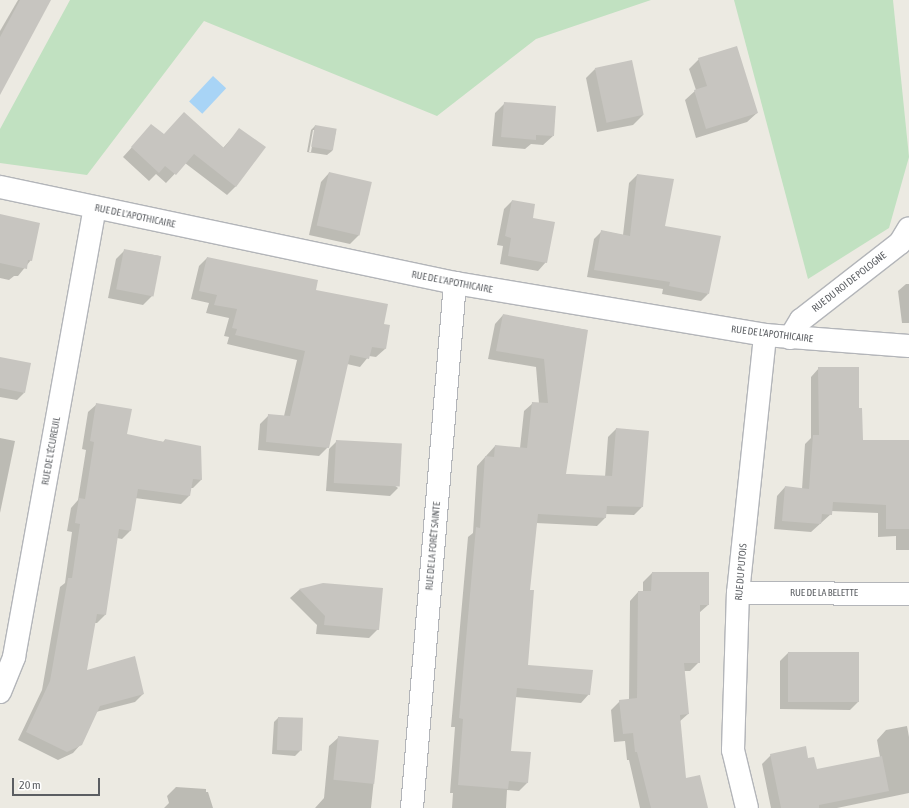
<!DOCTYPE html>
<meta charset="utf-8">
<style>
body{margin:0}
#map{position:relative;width:909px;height:808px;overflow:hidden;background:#eceae2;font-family:"Asap Condensed",sans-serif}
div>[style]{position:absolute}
.green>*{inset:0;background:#c1e1c1}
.water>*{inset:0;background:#a8d4f6;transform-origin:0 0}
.shadow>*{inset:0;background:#0003}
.building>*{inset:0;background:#c7c5c0;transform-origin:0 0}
.roads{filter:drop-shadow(1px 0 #b3b5b9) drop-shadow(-1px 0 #b3b5b9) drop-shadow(0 1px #b3b5b9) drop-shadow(0 -1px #b3b5b9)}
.minor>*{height:22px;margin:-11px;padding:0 11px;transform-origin:11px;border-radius:11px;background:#fff}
span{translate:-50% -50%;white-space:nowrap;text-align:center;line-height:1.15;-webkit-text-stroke:3px #fff;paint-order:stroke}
.street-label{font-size:10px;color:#5b5e62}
.scale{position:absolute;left:12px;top:778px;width:88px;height:18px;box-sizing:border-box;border:2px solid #5b5e62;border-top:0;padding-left:5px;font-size:12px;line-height:14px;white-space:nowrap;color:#5b5e62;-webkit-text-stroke:3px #fff;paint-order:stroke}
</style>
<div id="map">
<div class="green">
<div style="clip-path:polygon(70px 0,651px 0,536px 39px,437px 116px,204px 21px,87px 175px,0 163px,0 129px)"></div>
<div style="clip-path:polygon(734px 0,893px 0,909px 157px,889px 228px,808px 279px)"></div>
</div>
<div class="water">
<div style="left:213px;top:76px;width:18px;height:35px;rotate:43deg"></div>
</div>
<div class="shadow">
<div style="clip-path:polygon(18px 0,35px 0,0 84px,0 31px)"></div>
<div style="clip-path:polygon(699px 59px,757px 113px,747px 122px,696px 138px,685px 100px,696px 90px,689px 69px)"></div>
<div style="clip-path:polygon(595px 69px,643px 115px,633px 125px,597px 132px,586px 78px)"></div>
<div style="clip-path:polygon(505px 103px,553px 136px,543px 145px,531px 144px,525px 149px,492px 146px,495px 113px)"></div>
<div style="clip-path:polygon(evenodd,315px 126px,336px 130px,332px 151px,327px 155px,307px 152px,311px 130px,315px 126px,313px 130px,315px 130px,311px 152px,309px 152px,313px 130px)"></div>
<div style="clip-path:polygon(240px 129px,236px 186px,227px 195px,185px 163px,166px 183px,156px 174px,149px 181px,123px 157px,143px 135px,163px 135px,223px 148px)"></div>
<div style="clip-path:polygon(329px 173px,359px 235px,350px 244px,309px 235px,321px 182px)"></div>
<div style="clip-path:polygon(637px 175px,664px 227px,708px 294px,701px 301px,662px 294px,663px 289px,587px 277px,594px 239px,602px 231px,623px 235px,629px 183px)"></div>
<div style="clip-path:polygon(512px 201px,531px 219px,546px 262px,538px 271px,500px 264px,503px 246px,497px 245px,504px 209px)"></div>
<div style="clip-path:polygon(0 215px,31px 260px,18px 276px,14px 276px,9px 280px,0 278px)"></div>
<div style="clip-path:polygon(125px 250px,160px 256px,152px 296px,143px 305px,108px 298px,116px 259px)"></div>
<div style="clip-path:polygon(207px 258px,315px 291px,383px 325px,389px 326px,385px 349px,376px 357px,369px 356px,360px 367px,347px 364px,328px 447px,319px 456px,258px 450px,260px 424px,269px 415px,284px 416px,297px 360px,227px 344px,229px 337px,224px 336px,229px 318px,206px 313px,209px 303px,191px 299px,199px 266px)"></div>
<div style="clip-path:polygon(906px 284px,909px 284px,909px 323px,902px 323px,898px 291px)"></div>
<div style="clip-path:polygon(503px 315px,587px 330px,565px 474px,605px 477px,608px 437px,616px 429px,642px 507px,634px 515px,605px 514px,605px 518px,597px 526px,536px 523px,529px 591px,526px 666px,589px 694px,581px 703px,515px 697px,510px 752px,528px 782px,519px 791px,507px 790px,506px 808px,452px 808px,453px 793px,450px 793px,455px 727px,451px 727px,468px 537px,473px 533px,477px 466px,495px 446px,520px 448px,524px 411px,533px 403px,539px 403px,536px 367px,488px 359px,495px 324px)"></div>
<div style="clip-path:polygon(0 358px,24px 393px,17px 400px,0 397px)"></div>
<div style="clip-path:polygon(819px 368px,858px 409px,862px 441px,909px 441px,909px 550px,896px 550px,896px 536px,878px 537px,878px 513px,831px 511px,831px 514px,811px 532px,774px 529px,777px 496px,785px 487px,802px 489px,805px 444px,811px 438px,811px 377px)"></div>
<div style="clip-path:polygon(97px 404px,126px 435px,163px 442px,165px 440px,200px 447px,201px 480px,193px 488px,190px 488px,189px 496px,181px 504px,135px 498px,130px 531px,122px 539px,117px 538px,105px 615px,97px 623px,94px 623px,85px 671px,143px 694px,135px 702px,96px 712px,81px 744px,73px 753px,58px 760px,18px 740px,42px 690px,60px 587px,65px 583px,72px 532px,67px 531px,71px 508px,78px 500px,86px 450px,82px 449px,88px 412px)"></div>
<div style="clip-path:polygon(0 438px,15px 441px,0 513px)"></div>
<div style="clip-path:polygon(337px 441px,398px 488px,390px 496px,326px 491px,329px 449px)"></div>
<div style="clip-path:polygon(652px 573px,708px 605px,699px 613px,699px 662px,690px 671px,684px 671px,688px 714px,679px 722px,685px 780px,707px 808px,640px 808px,629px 760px,627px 760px,625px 741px,614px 742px,611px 710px,620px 701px,629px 700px,630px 601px,638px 592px,643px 592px,643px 582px)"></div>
<div style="clip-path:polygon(323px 584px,378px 629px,369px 638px,316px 634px,317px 625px,290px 598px,299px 590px)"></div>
<div style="clip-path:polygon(788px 653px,858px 653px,858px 702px,850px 710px,780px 709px,780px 661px)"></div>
<div style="clip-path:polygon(278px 718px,302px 719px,300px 751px,295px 756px,272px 754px,274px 722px)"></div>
<div style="clip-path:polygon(907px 726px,909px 737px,909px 793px,837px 808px,771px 808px,762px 764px,771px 755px,808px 759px,816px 770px,880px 757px,877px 740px,886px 730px)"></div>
<div style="clip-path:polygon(339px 737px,378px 741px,371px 808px,315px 808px,324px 798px,329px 746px)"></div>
<div style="clip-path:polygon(176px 787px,206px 789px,206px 792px,208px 792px,213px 808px,164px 808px,169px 803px,167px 796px)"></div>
</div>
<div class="building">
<div style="clip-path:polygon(20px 0,51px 0,0 95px,0 37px)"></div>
<div style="clip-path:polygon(737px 46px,758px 113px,706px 129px,694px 90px,707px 86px,698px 58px)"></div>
<div style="left:632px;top:60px;width:56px;height:38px;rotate:78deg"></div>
<div style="clip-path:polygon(504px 102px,556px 106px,554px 136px,536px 135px,536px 140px,501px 137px)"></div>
<div style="clip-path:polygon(184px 112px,224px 148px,239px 128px,266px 147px,236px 187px,194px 154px,176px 175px,165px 166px,159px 173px,131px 147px,151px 124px,164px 134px)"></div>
<div style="left:315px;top:125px;width:22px;height:22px;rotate:10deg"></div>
<div style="left:329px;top:172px;width:44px;height:55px;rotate:13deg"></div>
<div style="clip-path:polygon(637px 174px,674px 179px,665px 226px,721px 236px,709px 294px,669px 286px,670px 282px,594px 270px,601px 230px,630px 236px)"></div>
<div style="clip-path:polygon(512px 200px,535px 204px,533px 218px,555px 222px,547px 263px,508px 256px,511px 238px,505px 236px)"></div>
<div style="clip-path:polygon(0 214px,40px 223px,32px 261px,28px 260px,27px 269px,0 263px)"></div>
<div style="left:124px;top:249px;width:38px;height:41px;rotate:11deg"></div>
<div style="clip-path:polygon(207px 257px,318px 280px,316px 290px,388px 304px,384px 324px,390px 325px,386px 349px,372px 347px,369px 359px,350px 355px,329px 448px,266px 442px,268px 414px,290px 416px,305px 351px,235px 335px,237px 329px,232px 328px,237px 309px,214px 305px,217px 295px,199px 291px)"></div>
<div style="clip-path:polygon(503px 314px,588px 330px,566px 474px,612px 476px,616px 428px,649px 431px,643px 507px,607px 506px,606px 518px,538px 514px,530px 590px,534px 590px,528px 665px,593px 670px,590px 695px,517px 688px,511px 751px,531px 752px,528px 783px,509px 781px,508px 789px,458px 785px,463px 719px,459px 718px,476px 527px,480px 528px,485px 456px,494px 457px,495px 445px,527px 448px,532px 402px,548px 403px,544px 359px,496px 351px)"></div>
<div style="clip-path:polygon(0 357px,31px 363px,25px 393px,0 388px)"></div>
<div style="clip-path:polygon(818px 367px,859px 367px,859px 408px,862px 408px,863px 440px,909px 440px,909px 529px,886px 529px,886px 505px,833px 502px,832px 515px,822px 514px,821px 524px,782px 521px,785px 486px,809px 489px,813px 435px,819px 435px)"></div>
<div style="clip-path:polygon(96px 403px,132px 409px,127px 434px,164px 442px,165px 439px,201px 446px,202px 480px,193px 479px,190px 496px,138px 489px,131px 531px,119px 529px,106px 615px,97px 614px,87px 670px,135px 656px,144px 694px,100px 706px,82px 745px,67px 752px,26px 732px,50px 681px,68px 578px,72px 578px,80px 524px,75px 523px,79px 498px,85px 499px,94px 442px,90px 441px)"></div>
<div style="left:336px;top:440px;width:66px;height:43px;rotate:3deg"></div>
<div style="clip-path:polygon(652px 572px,709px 572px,709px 605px,700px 605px,700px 663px,684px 663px,689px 714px,680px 715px,686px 778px,700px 775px,708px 808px,651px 808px,637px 752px,635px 752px,633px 733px,623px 734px,619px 700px,637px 698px,638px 591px,651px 591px)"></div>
<div style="clip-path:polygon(323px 583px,383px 588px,379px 630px,324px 625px,325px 616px,299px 589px)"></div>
<div style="left:788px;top:652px;width:71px;height:50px"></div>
<div style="left:278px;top:717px;width:25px;height:33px;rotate:2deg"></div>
<div style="left:338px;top:736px;width:41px;height:44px;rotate:6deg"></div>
<div style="clip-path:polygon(806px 746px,808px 758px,814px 757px,817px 769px,882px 756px,889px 791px,819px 805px,819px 808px,781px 808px,770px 754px)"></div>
</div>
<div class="roads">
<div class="minor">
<div style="left:0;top:187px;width:465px;rotate:11.9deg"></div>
<div style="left:455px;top:283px;width:314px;rotate:9.5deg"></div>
<div style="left:765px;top:335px;width:144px;rotate:4.4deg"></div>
<div style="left:790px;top:338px;width:21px;rotate:-59deg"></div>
<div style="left:801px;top:320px;width:125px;rotate:-37.9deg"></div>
<div style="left:900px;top:243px;width:17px;rotate:-59deg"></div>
<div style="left:738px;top:593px;width:171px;rotate:0.3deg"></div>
<div style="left:0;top:692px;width:38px;rotate:-68deg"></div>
<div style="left:14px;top:657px;width:457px;rotate:-79.8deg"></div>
<div style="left:412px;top:808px;width:527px;rotate:-85.32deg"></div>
<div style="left:747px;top:808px;width:60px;rotate:-103.6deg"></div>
<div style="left:733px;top:750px;width:157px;rotate:-88.2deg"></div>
<div style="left:738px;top:593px;width:259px;rotate:-84deg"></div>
</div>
</div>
<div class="street-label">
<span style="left:135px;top:216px;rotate:12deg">RUE DE L'APOTHICAIRE</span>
<span style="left:452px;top:282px;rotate:11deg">RUE DE L'APOTHICAIRE</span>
<span style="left:849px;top:282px;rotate:-38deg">RUE DU ROI DE POLOGNE</span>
<span style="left:772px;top:334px;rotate:7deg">RUE DE L'APOTHICAIRE</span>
<span style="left:51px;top:451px;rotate:-80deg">RUE DE L'ÉCUREUIL</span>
<span style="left:433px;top:546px;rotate:-85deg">RUE DE LA FORÊT SAINTE</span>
<span style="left:741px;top:572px;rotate:-85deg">RUE DU PUTOIS</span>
<span style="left:824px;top:593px">RUE DE LA BELETTE</span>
</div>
<div class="scale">20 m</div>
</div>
